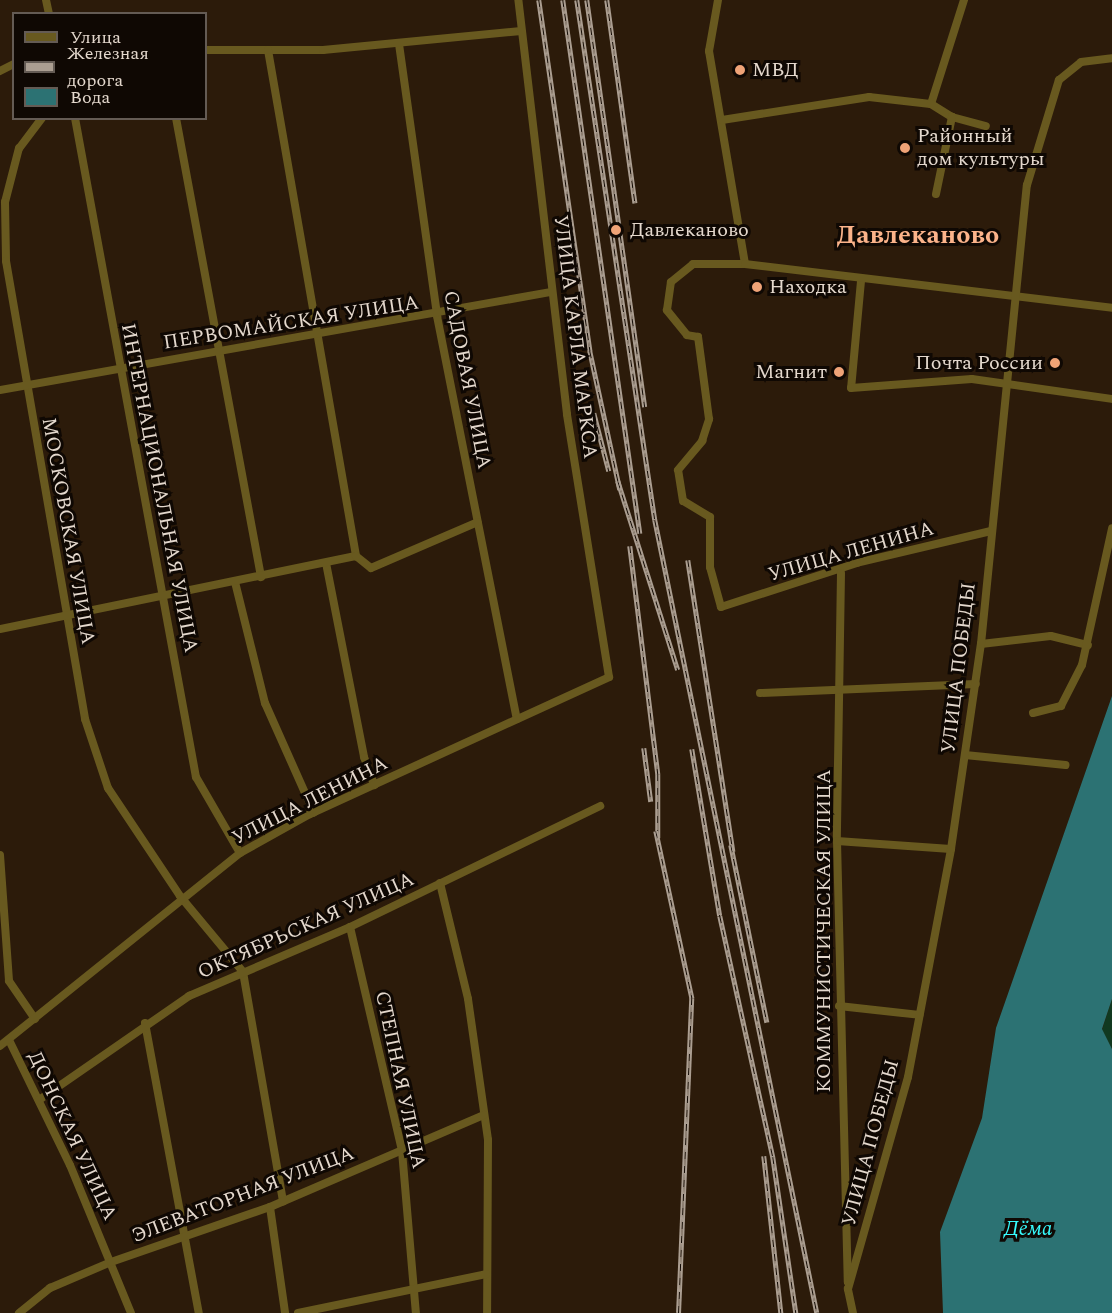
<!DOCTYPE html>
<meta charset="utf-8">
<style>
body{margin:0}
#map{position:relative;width:1112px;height:1313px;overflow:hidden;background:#2c1b0a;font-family:Spectral,serif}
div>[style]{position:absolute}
.green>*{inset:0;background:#113920}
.water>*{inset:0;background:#2c7273}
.minor>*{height:8px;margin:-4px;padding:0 4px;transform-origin:4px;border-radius:4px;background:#68591f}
.rail>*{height:4.5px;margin-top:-2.25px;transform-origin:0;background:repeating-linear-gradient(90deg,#0f0803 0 7px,#ab9e91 0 14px);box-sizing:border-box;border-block:2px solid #ab9e91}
.dots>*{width:16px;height:16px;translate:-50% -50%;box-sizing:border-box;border:3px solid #0f0803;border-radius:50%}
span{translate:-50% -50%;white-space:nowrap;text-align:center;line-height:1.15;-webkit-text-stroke:6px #0f0803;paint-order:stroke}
.poi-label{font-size:20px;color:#e4d8cd}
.left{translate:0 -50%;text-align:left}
.right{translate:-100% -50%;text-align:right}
.street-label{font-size:20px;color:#e4d8cd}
.water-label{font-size:21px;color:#37fbfe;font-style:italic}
.district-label{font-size:26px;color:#fbb38a;font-weight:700}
.legend{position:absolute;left:12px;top:12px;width:195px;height:108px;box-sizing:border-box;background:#0f0803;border:2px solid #645b54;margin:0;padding:8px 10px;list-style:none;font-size:18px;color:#e4d8cd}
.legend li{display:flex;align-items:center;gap:12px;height:30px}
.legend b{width:30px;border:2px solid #645b54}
</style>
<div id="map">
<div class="green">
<div style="clip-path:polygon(1112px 999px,1112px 1049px,1102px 1030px)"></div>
</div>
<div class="water">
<div style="clip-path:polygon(1112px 696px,1112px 999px,1102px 1029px,1112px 1049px,1112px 1313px,943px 1313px,940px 1232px,982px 1118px,996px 1028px)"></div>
</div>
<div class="minor">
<div style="left:46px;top:0;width:14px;rotate:78deg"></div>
<div style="left:718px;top:0;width:52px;rotate:100deg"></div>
<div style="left:709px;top:51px;width:216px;rotate:80.4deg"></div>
<div style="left:399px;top:44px;width:275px;rotate:82deg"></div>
<div style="left:437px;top:316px;width:411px;rotate:78.8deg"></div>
<div style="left:206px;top:50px;width:117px"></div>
<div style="left:323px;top:50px;width:199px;rotate:-5.5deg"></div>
<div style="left:268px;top:50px;width:514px;rotate:80.13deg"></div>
<div style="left:0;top:71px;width:16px;rotate:-27deg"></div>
<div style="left:931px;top:104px;width:109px;rotate:-72.4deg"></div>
<div style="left:42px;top:118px;width:38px;rotate:127deg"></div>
<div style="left:19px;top:148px;width:56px;rotate:104.5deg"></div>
<div style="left:5px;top:202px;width:59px;rotate:89deg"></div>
<div style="left:6px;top:261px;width:465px;rotate:80.2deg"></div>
<div style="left:85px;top:719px;width:73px;rotate:71.6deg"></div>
<div style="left:108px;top:788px;width:130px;rotate:56.3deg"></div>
<div style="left:180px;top:896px;width:99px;rotate:50.3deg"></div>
<div style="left:243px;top:972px;width:233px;rotate:80.1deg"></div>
<div style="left:75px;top:118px;width:670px;rotate:79.6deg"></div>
<div style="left:196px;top:777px;width:88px;rotate:59.9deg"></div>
<div style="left:176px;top:118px;width:467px;rotate:79.5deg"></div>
<div style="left:722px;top:120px;width:149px;rotate:-8.9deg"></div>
<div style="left:869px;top:97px;width:62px;rotate:6.4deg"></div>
<div style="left:931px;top:104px;width:25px;rotate:32deg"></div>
<div style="left:952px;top:117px;width:35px;rotate:15deg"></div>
<div style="left:936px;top:194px;width:79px;rotate:-78.3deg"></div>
<div style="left:861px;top:281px;width:107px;rotate:95.3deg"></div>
<div style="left:851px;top:388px;width:121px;rotate:-4.3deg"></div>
<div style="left:972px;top:379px;width:141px;rotate:8.1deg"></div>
<div style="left:0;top:390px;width:560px;rotate:-10.09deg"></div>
<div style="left:991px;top:531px;width:138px;rotate:166.6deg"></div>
<div style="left:857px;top:563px;width:143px;rotate:162.1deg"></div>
<div style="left:721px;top:607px;width:41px;rotate:-105.4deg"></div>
<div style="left:710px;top:567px;width:50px;rotate:-90deg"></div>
<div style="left:710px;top:517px;width:31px;rotate:-149deg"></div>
<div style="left:683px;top:501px;width:31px;rotate:-99deg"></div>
<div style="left:678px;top:470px;width:38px;rotate:-50deg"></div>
<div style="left:702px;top:441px;width:23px;rotate:-72deg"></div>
<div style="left:709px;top:419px;width:83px;rotate:-97.6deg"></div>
<div style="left:698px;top:337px;width:11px;rotate:-170deg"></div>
<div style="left:687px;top:335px;width:32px;rotate:-129deg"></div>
<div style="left:667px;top:310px;width:28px;rotate:-82deg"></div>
<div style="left:671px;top:282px;width:28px;rotate:-39deg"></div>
<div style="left:693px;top:264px;width:52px"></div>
<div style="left:745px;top:264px;width:370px;rotate:6.8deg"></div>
<div style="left:326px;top:563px;width:198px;rotate:78.9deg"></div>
<div style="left:364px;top:757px;width:30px;rotate:70deg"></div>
<div style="left:841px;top:573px;width:268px;rotate:90.9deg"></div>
<div style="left:837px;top:841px;width:441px;rotate:88.6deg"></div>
<div style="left:235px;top:582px;width:125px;rotate:76.1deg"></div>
<div style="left:265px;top:703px;width:120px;rotate:66deg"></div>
<div style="left:0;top:629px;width:363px;rotate:-11.6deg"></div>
<div style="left:356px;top:556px;width:19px;rotate:39deg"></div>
<div style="left:371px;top:568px;width:116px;rotate:-23.3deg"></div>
<div style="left:981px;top:644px;width:70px;rotate:-6.5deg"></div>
<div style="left:1051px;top:636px;width:38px;rotate:14deg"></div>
<div style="left:760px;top:693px;width:216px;rotate:-2.4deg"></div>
<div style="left:1033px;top:713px;width:29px;rotate:-14deg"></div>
<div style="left:1061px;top:706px;width:46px;rotate:-62.9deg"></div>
<div style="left:1082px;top:665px;width:140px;rotate:-77.6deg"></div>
<div style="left:965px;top:755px;width:101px;rotate:5.7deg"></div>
<div style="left:837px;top:841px;width:114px;rotate:4deg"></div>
<div style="left:0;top:855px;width:126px;rotate:85.9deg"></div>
<div style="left:9px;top:981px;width:46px;rotate:55.6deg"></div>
<div style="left:440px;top:883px;width:119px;rotate:76.4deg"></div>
<div style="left:468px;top:999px;width:142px;rotate:81.9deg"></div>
<div style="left:488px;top:1140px;width:173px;rotate:90.3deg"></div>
<div style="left:350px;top:927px;width:230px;rotate:76.9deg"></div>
<div style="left:402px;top:1151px;width:163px;rotate:85.1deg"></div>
<div style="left:839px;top:1006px;width:81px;rotate:6.3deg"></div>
<div style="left:145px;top:1023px;width:295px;rotate:79.5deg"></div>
<div style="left:9px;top:1040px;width:139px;rotate:64deg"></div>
<div style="left:70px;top:1165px;width:160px;rotate:67.6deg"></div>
<div style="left:0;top:1046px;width:308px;rotate:-38.8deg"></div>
<div style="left:240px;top:853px;width:80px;rotate:-29.1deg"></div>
<div style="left:310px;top:814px;width:329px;rotate:-24.6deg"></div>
<div style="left:609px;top:677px;width:266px;rotate:-99.1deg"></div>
<div style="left:567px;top:414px;width:417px;rotate:-96.7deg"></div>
<div style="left:39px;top:1100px;width:183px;rotate:-34.7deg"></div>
<div style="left:189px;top:996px;width:175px;rotate:-23.2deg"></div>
<div style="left:350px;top:927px;width:278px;rotate:-25.8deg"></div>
<div style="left:270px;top:1207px;width:107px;rotate:81.9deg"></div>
<div style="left:19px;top:1313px;width:40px;rotate:-39deg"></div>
<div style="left:50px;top:1288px;width:66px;rotate:-23.1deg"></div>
<div style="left:111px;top:1262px;width:168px;rotate:-19.1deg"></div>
<div style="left:270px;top:1207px;width:233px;rotate:-23.3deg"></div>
<div style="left:298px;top:1313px;width:192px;rotate:-11.7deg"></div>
<div style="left:853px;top:1313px;width:25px;rotate:-102deg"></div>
<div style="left:848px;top:1289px;width:220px;rotate:-74.2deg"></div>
<div style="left:908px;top:1077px;width:232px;rotate:-79.3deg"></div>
<div style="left:951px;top:849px;width:207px;rotate:-81.7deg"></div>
<div style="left:981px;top:644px;width:461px;rotate:-84.3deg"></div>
<div style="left:1027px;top:185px;width:110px;rotate:-73.1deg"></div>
<div style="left:1059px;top:80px;width:28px;rotate:-39deg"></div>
<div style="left:1081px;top:62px;width:31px;rotate:-7deg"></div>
</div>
<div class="rail">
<div style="left:539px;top:0;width:355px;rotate:81.7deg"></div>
<div style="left:590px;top:351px;width:142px;rotate:77.8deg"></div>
<div style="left:563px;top:0;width:539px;rotate:81.78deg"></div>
<div style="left:577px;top:0;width:526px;rotate:81.47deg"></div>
<div style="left:655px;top:520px;width:809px;rotate:78.45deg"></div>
<div style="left:587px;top:0;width:411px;rotate:81.9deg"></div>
<div style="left:607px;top:0;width:205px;rotate:82.1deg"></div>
<div style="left:594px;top:413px;width:60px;rotate:75.5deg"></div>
<div style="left:618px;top:481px;width:198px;rotate:72.4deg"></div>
<div style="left:630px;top:546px;width:230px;rotate:83deg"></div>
<div style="left:658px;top:774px;width:64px;rotate:90deg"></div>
<div style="left:688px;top:560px;width:295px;rotate:81.2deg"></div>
<div style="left:644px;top:748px;width:54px;rotate:82.6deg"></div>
<div style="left:692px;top:749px;width:169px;rotate:80.5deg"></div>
<div style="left:720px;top:916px;width:247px;rotate:77.6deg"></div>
<div style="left:773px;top:1157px;width:158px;rotate:81.6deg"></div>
<div style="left:656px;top:831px;width:171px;rotate:77.8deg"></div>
<div style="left:692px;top:998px;width:315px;rotate:92.4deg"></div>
<div style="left:731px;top:845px;width:181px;rotate:78.5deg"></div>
<div style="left:764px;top:1156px;width:158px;rotate:83.8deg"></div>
</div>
<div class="dots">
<div style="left:740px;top:70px;background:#efa377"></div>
<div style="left:905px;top:148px;background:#efa377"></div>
<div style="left:616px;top:230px;background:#efa377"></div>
<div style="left:757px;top:287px;background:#efa377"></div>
<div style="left:1055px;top:363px;background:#efa377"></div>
<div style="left:839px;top:372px;background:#efa377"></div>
</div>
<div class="poi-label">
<span class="left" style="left:752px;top:70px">МВД</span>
<span class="left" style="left:917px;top:148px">Районный<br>дом культуры</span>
<span class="left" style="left:630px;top:230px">Давлеканово</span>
<span class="left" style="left:769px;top:287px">Находка</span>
<span class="right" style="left:1043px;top:363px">Почта России</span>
<span class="right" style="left:827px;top:372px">Магнит</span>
</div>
<div class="street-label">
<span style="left:291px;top:323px;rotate:-9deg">ПЕРВОМАЙСКАЯ УЛИЦА</span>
<span style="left:575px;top:337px;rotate:83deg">УЛИЦА КАРЛА МАРКСА</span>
<span style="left:467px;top:380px;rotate:79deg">САДОВАЯ УЛИЦА</span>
<span style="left:159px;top:488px;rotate:79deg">ИНТЕРНАЦИОНАЛЬНАЯ УЛИЦА</span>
<span style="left:68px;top:531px;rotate:80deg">МОСКОВСКАЯ УЛИЦА</span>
<span style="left:851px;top:552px;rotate:-16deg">УЛИЦА ЛЕНИНА</span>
<span style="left:959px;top:668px;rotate:-83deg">УЛИЦА ПОБЕДЫ</span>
<span style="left:310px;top:801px;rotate:-27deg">УЛИЦА ЛЕНИНА</span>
<span style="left:306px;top:926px;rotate:-24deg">ОКТЯБРЬСКАЯ УЛИЦА</span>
<span style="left:824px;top:931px;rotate:-90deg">КОММУНИСТИЧЕСКАЯ УЛИЦА</span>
<span style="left:400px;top:1080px;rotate:78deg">СТЕПНАЯ УЛИЦА</span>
<span style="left:72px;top:1136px;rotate:65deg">ДОНСКАЯ УЛИЦА</span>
<span style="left:871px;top:1143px;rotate:-75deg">УЛИЦА ПОБЕДЫ</span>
<span style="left:243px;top:1195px;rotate:-21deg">ЭЛЕВАТОРНАЯ УЛИЦА</span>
</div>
<div class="water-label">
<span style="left:1028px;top:1229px">Дёма</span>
</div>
<div class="district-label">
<span style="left:918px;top:236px">Давлеканово</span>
</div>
<ul class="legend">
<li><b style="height:8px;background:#68591f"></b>Улица</li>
<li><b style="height:8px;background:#ab9e91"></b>Железная дорога</li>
<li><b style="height:16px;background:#2c7273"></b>Вода</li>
</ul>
</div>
